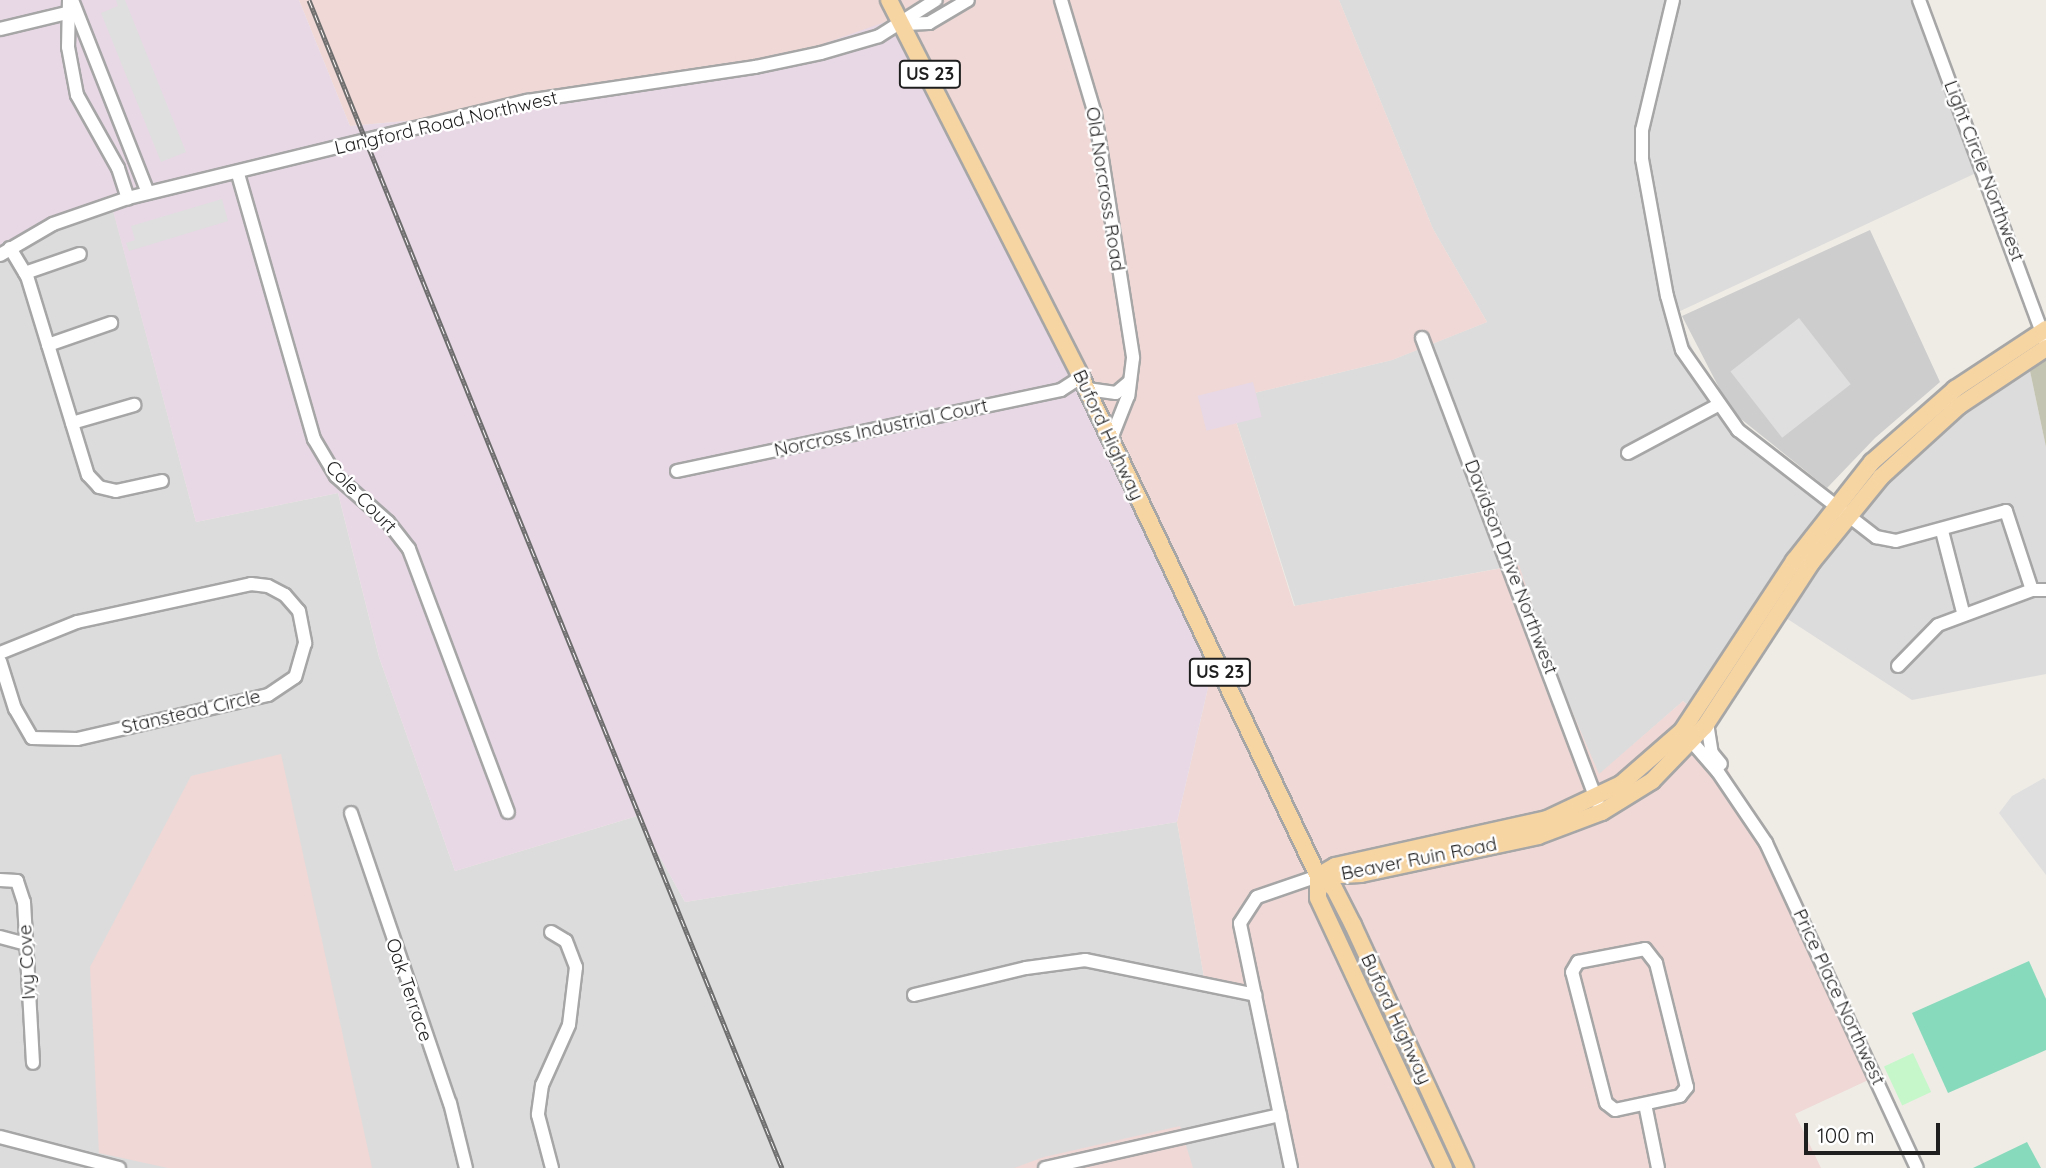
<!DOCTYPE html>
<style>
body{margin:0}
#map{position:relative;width:2046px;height:1168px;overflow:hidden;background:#efece6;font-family:Quicksand,sans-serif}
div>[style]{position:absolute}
.residential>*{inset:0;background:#dddcdc}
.commercial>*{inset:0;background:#efd8d6}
.industrial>*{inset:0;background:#e8d8e5;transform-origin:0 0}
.religious>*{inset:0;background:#cdcdcd}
.construction>*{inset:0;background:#c3c4b2}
.park>*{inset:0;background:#c6f7cb;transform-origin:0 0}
.pitch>*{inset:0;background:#88dabc}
.parking>*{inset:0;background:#dfdfdf;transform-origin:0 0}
.roads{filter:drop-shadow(2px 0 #a6a6a6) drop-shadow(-2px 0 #a6a6a6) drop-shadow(0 2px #a6a6a6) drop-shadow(0 -2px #a6a6a6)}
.minor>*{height:12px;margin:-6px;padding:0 6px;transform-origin:6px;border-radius:6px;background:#fff}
.major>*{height:16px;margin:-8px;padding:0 8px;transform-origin:8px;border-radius:8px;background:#f7d5a3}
.rail>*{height:5px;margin-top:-2.5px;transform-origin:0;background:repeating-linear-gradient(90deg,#fff 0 8px,#6d6d6d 0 16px);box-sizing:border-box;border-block:2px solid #6d6d6d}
span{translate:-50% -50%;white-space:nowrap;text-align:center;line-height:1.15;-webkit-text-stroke:5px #fff;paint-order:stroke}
.shield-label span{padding:2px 5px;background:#fff;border:2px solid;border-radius:5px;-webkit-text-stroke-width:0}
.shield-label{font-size:18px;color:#1f1f1f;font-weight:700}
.street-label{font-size:19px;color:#1f1f1f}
.scale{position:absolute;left:1804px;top:1123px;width:136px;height:32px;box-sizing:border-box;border:4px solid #1f1f1f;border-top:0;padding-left:9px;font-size:21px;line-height:24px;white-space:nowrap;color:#1f1f1f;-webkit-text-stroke:5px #fff;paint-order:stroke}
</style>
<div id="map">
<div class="residential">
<div style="clip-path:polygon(1339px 0,1914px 0,1976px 173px,1676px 313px,1720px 409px,1840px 511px,1890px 453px,1960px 389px,2026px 352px,2046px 447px,2046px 674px,1912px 700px,1786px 618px,1704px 720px,1683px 701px,1599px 775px,1550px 659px,1518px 565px,1295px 606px,1229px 399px,1392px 360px,1487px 322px,1433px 229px)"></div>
<div style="clip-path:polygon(111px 202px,196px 522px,338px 493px,379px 657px,455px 871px,637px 816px,685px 902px,1177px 822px,1206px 989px,1255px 992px,1285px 1168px,0 1168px,0 248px,45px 219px)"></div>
</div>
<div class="commercial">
<div style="clip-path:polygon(299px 0,1339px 0,1433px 229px,1487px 322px,1392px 360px,1229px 399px,1294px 606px,1519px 565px,1550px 660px,1599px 774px,1683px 701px,1704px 720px,1877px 1076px,1795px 1114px,1821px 1168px,1285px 1168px,1255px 992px,1206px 989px,1177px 822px,1213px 666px,746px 71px,428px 119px,350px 126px)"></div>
<div style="clip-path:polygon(281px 754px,372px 1168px,168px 1168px,99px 1153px,90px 967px,191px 776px)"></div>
<div style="clip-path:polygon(1180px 1126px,1193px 1168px,1014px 1168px,1044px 1157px)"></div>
</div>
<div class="industrial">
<div style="clip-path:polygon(0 0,299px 0,350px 126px,428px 119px,746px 71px,905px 15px,1213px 666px,1177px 822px,685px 902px,637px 816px,455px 871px,379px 657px,338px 493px,196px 522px,111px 203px,45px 219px,0 248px)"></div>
<div style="left:1253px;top:382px;width:36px;height:57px;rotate:76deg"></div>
</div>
<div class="religious">
<div style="clip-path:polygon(1870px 230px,1940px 382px,1875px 438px,1827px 488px,1731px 411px,1682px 316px)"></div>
</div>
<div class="construction">
<div style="clip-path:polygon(2046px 340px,2046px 447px,2026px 352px)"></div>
</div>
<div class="park">
<div style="left:1913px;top:1053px;width:43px;height:32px;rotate:65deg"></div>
</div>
<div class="pitch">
<div style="clip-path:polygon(2029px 961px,2046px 999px,2046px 1050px,1948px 1093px,1912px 1013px)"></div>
<div style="clip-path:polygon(2027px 1142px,2041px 1168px,1973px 1168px)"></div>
</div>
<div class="parking">
<div style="clip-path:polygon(116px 0,125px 0,186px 152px,161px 162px,101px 13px,118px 6px)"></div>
<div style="clip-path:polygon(222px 199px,228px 221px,129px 251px,126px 243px,135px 240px,131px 226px)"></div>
<div style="left:1799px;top:318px;width:84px;height:87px;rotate:52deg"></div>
<div style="clip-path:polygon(2044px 778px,2046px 780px,2046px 875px,1999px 813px,2012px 796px)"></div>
</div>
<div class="roads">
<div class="minor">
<div style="left:69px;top:0;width:47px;rotate:91.2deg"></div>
<div style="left:68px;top:47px;width:49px;rotate:79.4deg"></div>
<div style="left:77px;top:95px;width:84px;rotate:60.7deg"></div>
<div style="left:118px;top:168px;width:32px;rotate:72deg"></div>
<div style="left:72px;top:0;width:207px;rotate:68.5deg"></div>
<div style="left:1061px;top:0;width:119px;rotate:73.4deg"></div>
<div style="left:1095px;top:114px;width:247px;rotate:81.1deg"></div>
<div style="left:1133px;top:358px;width:38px;rotate:97deg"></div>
<div style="left:1128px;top:396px;width:46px;rotate:111.6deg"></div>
<div style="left:1673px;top:0;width:134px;rotate:103.4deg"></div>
<div style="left:1642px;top:130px;width:29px;rotate:90deg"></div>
<div style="left:1642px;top:159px;width:139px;rotate:79.7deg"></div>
<div style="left:1667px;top:296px;width:56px;rotate:74.5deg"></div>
<div style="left:1682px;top:350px;width:98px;rotate:55deg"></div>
<div style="left:1738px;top:430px;width:175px;rotate:37.8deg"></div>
<div style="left:1876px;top:537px;width:20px;rotate:11deg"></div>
<div style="left:1896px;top:541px;width:114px;rotate:-15.3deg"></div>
<div style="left:2006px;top:511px;width:83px;rotate:71.8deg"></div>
<div style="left:2032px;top:590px;width:14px"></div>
<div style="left:1919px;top:0;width:366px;rotate:69.7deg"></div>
<div style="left:903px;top:24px;width:26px;rotate:-2deg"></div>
<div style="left:929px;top:23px;width:45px;rotate:-30.5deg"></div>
<div style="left:0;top:29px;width:77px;rotate:-13.5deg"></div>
<div style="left:238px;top:174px;width:276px;rotate:74deg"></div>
<div style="left:314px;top:439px;width:43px;rotate:59.3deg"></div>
<div style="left:336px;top:476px;width:69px;rotate:41.5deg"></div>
<div style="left:388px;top:522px;width:34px;rotate:52deg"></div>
<div style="left:409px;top:549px;width:281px;rotate:69.4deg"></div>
<div style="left:10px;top:248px;width:33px;rotate:59deg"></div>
<div style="left:27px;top:276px;width:208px;rotate:73deg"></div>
<div style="left:88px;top:475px;width:16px;rotate:47deg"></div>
<div style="left:99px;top:487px;width:17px;rotate:13deg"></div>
<div style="left:116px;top:491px;width:47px;rotate:-12.3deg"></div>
<div style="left:0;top:255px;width:61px;rotate:-30.3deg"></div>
<div style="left:53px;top:224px;width:79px;rotate:-19.1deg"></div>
<div style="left:128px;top:198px;width:411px;rotate:-13.7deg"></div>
<div style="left:527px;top:101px;width:231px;rotate:-8.5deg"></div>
<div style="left:755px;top:67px;width:67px;rotate:-12deg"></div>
<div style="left:821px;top:53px;width:60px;rotate:-16.3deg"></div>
<div style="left:879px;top:36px;width:67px;rotate:-32.3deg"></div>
<div style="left:25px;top:273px;width:58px;rotate:-19.1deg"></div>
<div style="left:1422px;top:338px;width:497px;rotate:69.3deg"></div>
<div style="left:48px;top:345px;width:67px;rotate:-19.2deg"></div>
<div style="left:1087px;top:389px;width:29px;rotate:8deg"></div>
<div style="left:1116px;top:393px;width:17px;rotate:-40deg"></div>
<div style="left:72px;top:423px;width:65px;rotate:-16.2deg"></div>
<div style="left:1628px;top:453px;width:102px;rotate:-28.1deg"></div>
<div style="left:677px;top:471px;width:392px;rotate:-11.9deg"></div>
<div style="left:1061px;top:390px;width:24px;rotate:-33deg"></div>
<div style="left:1942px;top:531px;width:84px;rotate:75.5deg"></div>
<div style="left:0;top:653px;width:83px;rotate:-21.9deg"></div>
<div style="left:77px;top:622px;width:178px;rotate:-12.3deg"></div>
<div style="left:251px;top:584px;width:17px;rotate:7deg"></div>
<div style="left:268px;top:586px;width:19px;rotate:28deg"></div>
<div style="left:285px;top:595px;width:21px;rotate:49deg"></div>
<div style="left:299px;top:611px;width:33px;rotate:79deg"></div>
<div style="left:305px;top:643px;width:35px;rotate:106deg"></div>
<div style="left:295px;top:677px;width:32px;rotate:146deg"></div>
<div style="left:268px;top:695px;width:196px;rotate:167deg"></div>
<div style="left:77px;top:739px;width:45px;rotate:-178.7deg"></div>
<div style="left:32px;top:738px;width:34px;rotate:-120deg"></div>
<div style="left:15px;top:709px;width:50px;rotate:-107.4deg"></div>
<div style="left:1898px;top:666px;width:57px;rotate:-45.7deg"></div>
<div style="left:1938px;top:625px;width:100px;rotate:-20.4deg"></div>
<div style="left:1707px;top:723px;width:30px;rotate:81deg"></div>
<div style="left:1712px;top:753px;width:14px;rotate:51deg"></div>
<div style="left:1686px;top:735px;width:49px;rotate:49.1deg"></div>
<div style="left:1718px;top:772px;width:86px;rotate:55.9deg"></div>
<div style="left:1766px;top:843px;width:358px;rotate:65.1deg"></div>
<div style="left:351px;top:813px;width:306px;rotate:71.2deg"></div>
<div style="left:450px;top:1103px;width:67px;rotate:76.2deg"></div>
<div style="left:0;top:880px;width:17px;rotate:3deg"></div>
<div style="left:17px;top:881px;width:22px;rotate:72deg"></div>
<div style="left:24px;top:902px;width:161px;rotate:86.8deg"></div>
<div style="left:551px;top:932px;width:17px;rotate:31deg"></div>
<div style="left:566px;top:941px;width:28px;rotate:69deg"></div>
<div style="left:576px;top:967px;width:58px;rotate:96.9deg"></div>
<div style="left:569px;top:1025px;width:66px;rotate:114.2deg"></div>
<div style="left:542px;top:1085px;width:30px;rotate:98deg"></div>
<div style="left:538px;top:1115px;width:55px;rotate:75.2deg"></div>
<div style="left:0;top:937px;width:27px;rotate:15deg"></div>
<div style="left:1645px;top:949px;width:18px;rotate:52deg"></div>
<div style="left:1656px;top:963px;width:128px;rotate:76deg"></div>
<div style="left:1687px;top:1087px;width:11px;rotate:128deg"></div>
<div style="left:1680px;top:1096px;width:66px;rotate:167.8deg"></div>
<div style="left:1615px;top:1110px;width:11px;rotate:-142deg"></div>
<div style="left:1606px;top:1103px;width:135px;rotate:-104.5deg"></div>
<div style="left:1572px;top:972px;width:12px;rotate:-59deg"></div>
<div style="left:1578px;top:962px;width:68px;rotate:-11deg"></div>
<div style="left:914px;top:995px;width:115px;rotate:-13.6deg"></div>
<div style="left:1026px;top:968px;width:60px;rotate:-7.7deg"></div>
<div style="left:1085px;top:960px;width:174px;rotate:11.6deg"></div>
<div style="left:1645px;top:1104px;width:65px;rotate:78.5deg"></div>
<div style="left:0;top:1137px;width:123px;rotate:14.6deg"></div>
<div style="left:1045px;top:1168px;width:241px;rotate:-12.7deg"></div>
<div style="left:1291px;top:1168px;width:250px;rotate:-101.8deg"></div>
<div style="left:1240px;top:923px;width:31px;rotate:-57deg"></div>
<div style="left:1257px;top:897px;width:65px;rotate:-19deg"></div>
</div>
<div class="major">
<div style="left:889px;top:0;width:423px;rotate:63deg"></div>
<div style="left:1081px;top:377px;width:552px;rotate:64.59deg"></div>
<div style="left:1318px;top:876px;width:20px;rotate:37deg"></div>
<div style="left:1334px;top:888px;width:42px;rotate:62.8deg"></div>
<div style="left:1353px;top:925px;width:268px;rotate:65.3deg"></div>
<div style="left:1318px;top:876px;width:20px;rotate:-30deg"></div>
<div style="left:1335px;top:866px;width:217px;rotate:-12.5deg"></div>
<div style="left:1547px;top:819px;width:82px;rotate:-25.3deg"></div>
<div style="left:1621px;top:784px;width:81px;rotate:-41deg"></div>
<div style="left:1682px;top:731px;width:204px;rotate:-56.6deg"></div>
<div style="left:1794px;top:561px;width:126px;rotate:-51.8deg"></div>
<div style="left:1872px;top:462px;width:111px;rotate:-41.3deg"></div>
<div style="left:1955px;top:389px;width:109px;rotate:-33.4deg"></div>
<div style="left:1318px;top:876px;width:22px;rotate:90deg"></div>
<div style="left:1318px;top:898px;width:298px;rotate:65deg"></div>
<div style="left:1320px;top:876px;width:41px;rotate:-2.8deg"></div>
<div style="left:1361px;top:874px;width:181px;rotate:-12.1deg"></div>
<div style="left:1538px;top:836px;width:68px;rotate:-20.6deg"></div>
<div style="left:1602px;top:812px;width:59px;rotate:-31.8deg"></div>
<div style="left:1652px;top:781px;width:76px;rotate:-46.1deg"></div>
<div style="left:1705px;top:726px;width:196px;rotate:-56.9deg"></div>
<div style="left:1812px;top:562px;width:109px;rotate:-50.9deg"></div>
<div style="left:1881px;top:477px;width:105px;rotate:-42.3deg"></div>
<div style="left:1959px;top:406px;width:105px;rotate:-33.7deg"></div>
</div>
</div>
<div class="rail">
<div style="left:309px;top:0;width:1260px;rotate:67.95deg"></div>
</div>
<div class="shield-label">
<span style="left:930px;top:74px">US 23</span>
<span style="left:1220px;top:672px">US 23</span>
</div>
<div class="street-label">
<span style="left:446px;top:123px;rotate:-13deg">Langford Road Northwest</span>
<span style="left:1984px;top:171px;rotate:69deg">Light Circle Northwest</span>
<span style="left:1105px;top:189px;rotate:81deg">Old Norcross Road</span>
<span style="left:881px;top:428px;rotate:-12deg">Norcross Industrial Court</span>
<span style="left:1108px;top:435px;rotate:65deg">Buford Highway</span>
<span style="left:361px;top:497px;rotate:46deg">Cole Court</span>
<span style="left:1511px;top:567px;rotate:69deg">Davidson Drive Northwest</span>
<span style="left:191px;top:712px;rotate:-13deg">Stanstead Circle</span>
<span style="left:1419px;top:859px;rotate:-11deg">Beaver Ruin Road</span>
<span style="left:27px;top:962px;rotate:-93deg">Ivy Cove</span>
<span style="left:409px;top:990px;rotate:71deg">Oak Terrace</span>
<span style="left:1839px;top:997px;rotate:65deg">Price Place Northwest</span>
<span style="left:1396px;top:1019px;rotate:65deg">Buford Highway</span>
</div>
<div class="scale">100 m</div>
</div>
